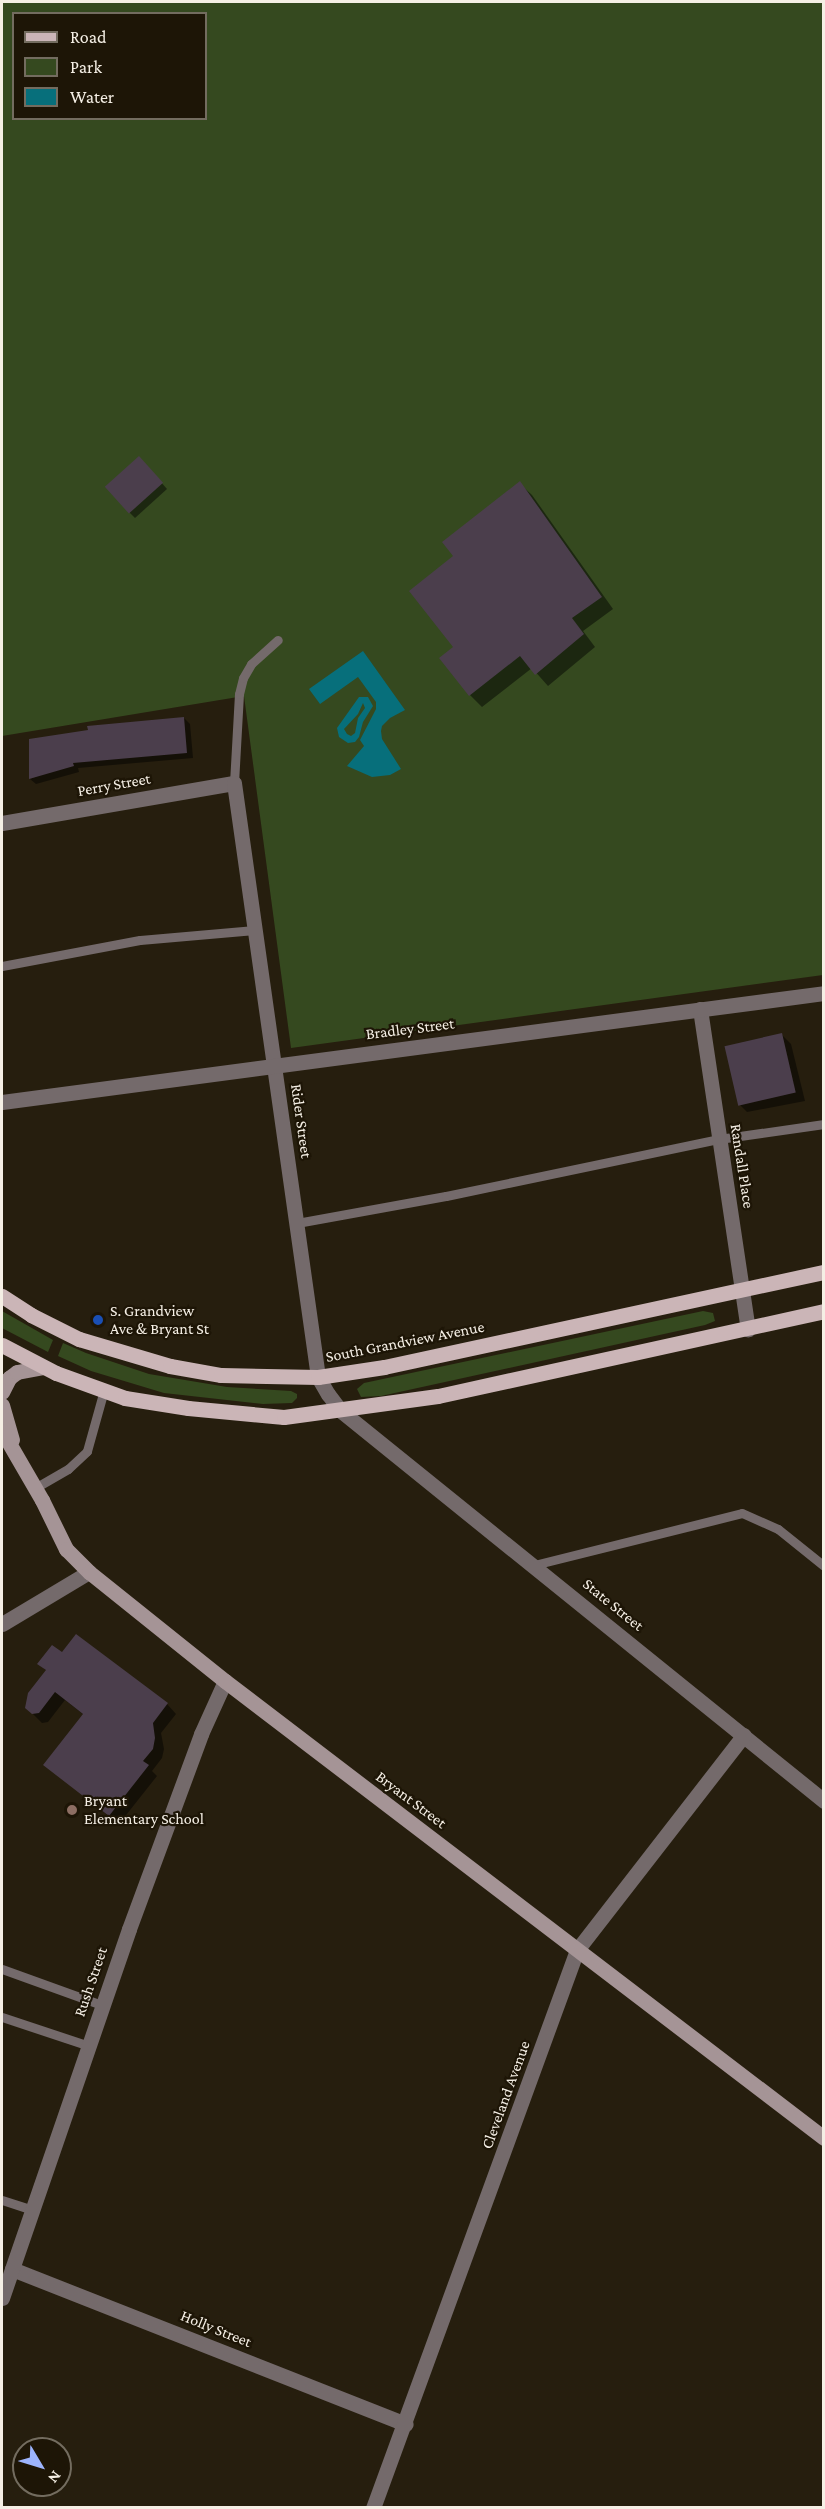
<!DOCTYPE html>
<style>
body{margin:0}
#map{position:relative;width:825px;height:2509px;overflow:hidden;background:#261e0e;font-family:"Crimson Pro",serif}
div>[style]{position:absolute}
.green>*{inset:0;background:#35491f}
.water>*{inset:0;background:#076f7b}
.shadow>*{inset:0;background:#0007}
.building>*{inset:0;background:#4b3e4c;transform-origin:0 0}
.service>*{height:9px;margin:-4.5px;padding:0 4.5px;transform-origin:4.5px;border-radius:4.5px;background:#746a6b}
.minor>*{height:15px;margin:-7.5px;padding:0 7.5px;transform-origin:7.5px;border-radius:7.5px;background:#746a6b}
.secondary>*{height:15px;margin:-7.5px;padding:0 7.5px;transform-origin:7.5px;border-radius:7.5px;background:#a59496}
.primary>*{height:15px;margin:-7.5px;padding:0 7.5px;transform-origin:7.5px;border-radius:7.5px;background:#cbb5b7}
.dots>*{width:16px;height:16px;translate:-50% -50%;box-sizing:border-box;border:3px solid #1d1506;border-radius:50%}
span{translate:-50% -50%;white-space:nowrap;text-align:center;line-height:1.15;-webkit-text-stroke:4.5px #1d1506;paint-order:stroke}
.street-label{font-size:16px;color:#f5efe5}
.poi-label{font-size:16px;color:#f5efe5}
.left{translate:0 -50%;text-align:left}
.frame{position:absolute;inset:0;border:3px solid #f5efe5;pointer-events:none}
.legend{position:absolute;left:12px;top:12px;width:195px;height:108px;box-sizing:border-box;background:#1d1506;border:2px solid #736c5f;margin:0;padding:8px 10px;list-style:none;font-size:18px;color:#f5efe5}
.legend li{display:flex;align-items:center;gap:12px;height:30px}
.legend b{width:30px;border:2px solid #736c5f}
.north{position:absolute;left:12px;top:2437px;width:60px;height:60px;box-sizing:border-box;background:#1d1506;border:2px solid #736c5f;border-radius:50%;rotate:128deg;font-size:16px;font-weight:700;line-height:24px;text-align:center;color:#f5efe5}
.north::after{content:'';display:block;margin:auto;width:21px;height:27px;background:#9db4fd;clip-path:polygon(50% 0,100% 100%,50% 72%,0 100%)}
</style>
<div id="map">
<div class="green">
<div style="clip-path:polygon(evenodd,2px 2px,823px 2px,823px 975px,291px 1048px,244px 696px,2px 736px,2px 2px,14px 14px,206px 14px,206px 118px,14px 118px,14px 14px)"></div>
<div style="clip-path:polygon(2px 1311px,53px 1340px,48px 1352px,2px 1328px)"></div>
<div style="clip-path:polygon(703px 1311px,713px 1313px,715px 1321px,705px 1325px,381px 1396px,361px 1397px,357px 1389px,364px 1383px)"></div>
<div style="clip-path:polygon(63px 1343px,86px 1353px,149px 1374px,227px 1387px,291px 1391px,297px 1394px,297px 1398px,292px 1403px,263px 1404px,164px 1393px,91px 1371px,58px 1356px)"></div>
</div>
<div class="water">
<div style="clip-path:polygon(363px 651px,405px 710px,390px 718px,382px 726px,381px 731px,382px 739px,401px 769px,390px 775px,372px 777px,347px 766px,364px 746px,360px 740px,376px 709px,376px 702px,358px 677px,320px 704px,309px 689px)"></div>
<div style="clip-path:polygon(evenodd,359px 697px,368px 697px,373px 706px,363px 722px,359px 737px,355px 742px,348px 743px,339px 737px,337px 728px,359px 697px,363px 703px,365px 708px,358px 718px,355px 733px,351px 736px,347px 734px,344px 729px,358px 714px,363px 703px)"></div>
</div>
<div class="shadow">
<div style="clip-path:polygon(145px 464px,167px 489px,135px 518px,129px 512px)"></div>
<div style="clip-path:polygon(519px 483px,532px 495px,613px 609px,583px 631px,595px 647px,548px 686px,532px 668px,482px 707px,470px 695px,455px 648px,455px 557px)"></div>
<div style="clip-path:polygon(184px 718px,190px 724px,193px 758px,78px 768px,79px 772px,36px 784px,30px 779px)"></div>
<div style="clip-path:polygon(782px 1035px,791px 1044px,805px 1101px,747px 1112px,738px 1103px)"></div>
<div style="clip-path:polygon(62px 1654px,167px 1704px,176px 1714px,161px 1733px,164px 1749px,162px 1758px,152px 1771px,157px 1776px,119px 1824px,45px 1765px,84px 1715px,65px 1700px,48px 1722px,42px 1723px,27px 1708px,47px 1671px,39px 1664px)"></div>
</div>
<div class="building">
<div style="left:139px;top:456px;width:36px;height:46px;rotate:48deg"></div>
<div style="clip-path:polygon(520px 481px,602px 597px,572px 618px,584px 634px,535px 675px,520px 656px,469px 696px,439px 658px,453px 647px,409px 591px,453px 556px,442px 542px)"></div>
<div style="clip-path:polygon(184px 717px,187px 753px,73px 763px,74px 766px,29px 779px,29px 739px,88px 730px,87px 726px)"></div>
<div style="left:782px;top:1033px;width:61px;height:59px;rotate:77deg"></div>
<div style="clip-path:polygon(76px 1634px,168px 1703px,153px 1723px,155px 1738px,153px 1749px,143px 1761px,149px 1765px,109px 1816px,43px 1765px,83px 1714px,55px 1692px,39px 1713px,32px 1714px,25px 1708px,28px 1693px,46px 1670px,37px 1664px,52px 1645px,62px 1652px)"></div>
</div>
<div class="service">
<div style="left:234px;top:783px;width:89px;rotate:-86.8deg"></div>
<div style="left:239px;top:694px;width:16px;rotate:-76deg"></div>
<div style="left:243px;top:678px;width:16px;rotate:-60deg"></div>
<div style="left:251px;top:664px;width:36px;rotate:-42deg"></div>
<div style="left:2px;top:966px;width:140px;rotate:-10.7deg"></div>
<div style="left:140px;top:940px;width:115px;rotate:-5deg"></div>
<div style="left:297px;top:1223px;width:151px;rotate:-10.3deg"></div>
<div style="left:446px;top:1196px;width:279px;rotate:-11.8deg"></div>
<div style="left:719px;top:1139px;width:106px;rotate:-8.1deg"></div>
<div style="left:35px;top:1488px;width:38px;rotate:-30deg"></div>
<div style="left:68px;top:1469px;width:26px;rotate:-43deg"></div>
<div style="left:87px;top:1451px;width:63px;rotate:-74.4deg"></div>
<div style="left:534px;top:1565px;width:214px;rotate:-14deg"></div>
<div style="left:742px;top:1513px;width:39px;rotate:24deg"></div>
<div style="left:778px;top:1529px;width:59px;rotate:38.8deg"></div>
<div style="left:2px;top:1969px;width:106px;rotate:19.8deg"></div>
<div style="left:2px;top:2017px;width:92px;rotate:18.4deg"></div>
<div style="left:2px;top:2200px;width:32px;rotate:18deg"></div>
</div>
<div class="minor">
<div style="left:2px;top:823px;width:235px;rotate:-9.8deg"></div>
<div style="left:234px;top:783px;width:600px;rotate:81.95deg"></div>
<div style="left:318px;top:1377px;width:20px;rotate:60deg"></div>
<div style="left:328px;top:1394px;width:21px;rotate:53deg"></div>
<div style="left:341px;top:1411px;width:621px;rotate:38.92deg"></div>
<div style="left:700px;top:1009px;width:324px;rotate:81.5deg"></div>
<div style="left:2px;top:1102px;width:829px;rotate:-7.55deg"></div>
<div style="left:2px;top:1624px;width:101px;rotate:-30.9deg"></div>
<div style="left:12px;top:2269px;width:423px;rotate:21.5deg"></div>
<div style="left:2px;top:2298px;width:390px;rotate:-71deg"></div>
<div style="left:129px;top:1929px;width:208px;rotate:-69.7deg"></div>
<div style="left:201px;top:1734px;width:58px;rotate:-65.6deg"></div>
<div style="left:373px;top:2508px;width:594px;rotate:-69.92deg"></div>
<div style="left:577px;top:1950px;width:272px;rotate:-52.2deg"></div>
</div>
<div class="secondary">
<div style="left:2px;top:1392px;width:16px;rotate:-63deg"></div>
<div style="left:9px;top:1378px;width:10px;rotate:-37deg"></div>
<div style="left:17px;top:1372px;width:26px;rotate:-11deg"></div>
<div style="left:2px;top:1405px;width:36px;rotate:74deg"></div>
<div style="left:2px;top:1431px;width:80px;rotate:59.9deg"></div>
<div style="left:42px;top:1500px;width:55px;rotate:63.9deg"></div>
<div style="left:66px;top:1549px;width:33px;rotate:45deg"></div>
<div style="left:89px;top:1572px;width:174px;rotate:38.7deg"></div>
<div style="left:225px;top:1681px;width:753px;rotate:37.34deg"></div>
</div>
<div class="primary">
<div style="left:2px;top:1296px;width:35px;rotate:33deg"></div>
<div style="left:31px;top:1315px;width:54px;rotate:26.6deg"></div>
<div style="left:79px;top:1339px;width:95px;rotate:16.5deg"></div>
<div style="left:170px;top:1366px;width:52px;rotate:10deg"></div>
<div style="left:221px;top:1375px;width:97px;rotate:1.2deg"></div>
<div style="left:318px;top:1377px;width:67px;rotate:-8.6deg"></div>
<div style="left:384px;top:1367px;width:450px;rotate:-12.2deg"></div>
<div style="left:2px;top:1345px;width:61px;rotate:27.4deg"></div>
<div style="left:56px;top:1373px;width:73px;rotate:19.9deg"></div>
<div style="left:125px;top:1398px;width:64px;rotate:9deg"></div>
<div style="left:188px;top:1408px;width:96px;rotate:5.4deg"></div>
<div style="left:284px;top:1417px;width:155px;rotate:-7.8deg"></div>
<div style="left:438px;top:1396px;width:395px;rotate:-12.4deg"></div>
</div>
<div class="dots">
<div style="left:98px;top:1320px;background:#1a4fb4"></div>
<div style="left:72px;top:1810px;background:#8d6e63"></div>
</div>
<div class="street-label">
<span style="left:114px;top:785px;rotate:-10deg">Perry Street</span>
<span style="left:410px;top:1029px;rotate:-7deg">Bradley Street</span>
<span style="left:301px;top:1121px;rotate:82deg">Rider Street</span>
<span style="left:742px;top:1166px;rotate:81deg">Randall Place</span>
<span style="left:405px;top:1342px;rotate:-11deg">South Grandview Avenue</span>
<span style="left:613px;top:1605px;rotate:39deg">State Street</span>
<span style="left:411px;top:1800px;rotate:37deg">Bryant Street</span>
<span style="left:91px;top:1982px;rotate:-71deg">Rush Street</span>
<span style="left:506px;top:2095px;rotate:-70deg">Cleveland Avenue</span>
<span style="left:216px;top:2329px;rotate:22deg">Holly Street</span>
</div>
<div class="poi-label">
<span class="left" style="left:110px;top:1320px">S. Grandview<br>Ave &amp; Bryant St</span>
<span class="left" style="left:84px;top:1810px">Bryant<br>Elementary School</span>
</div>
<div class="frame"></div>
<ul class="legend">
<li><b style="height:8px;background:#cbb5b7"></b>Road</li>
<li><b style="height:16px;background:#35491f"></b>Park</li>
<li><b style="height:16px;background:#076f7b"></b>Water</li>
</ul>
<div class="north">N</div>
</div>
